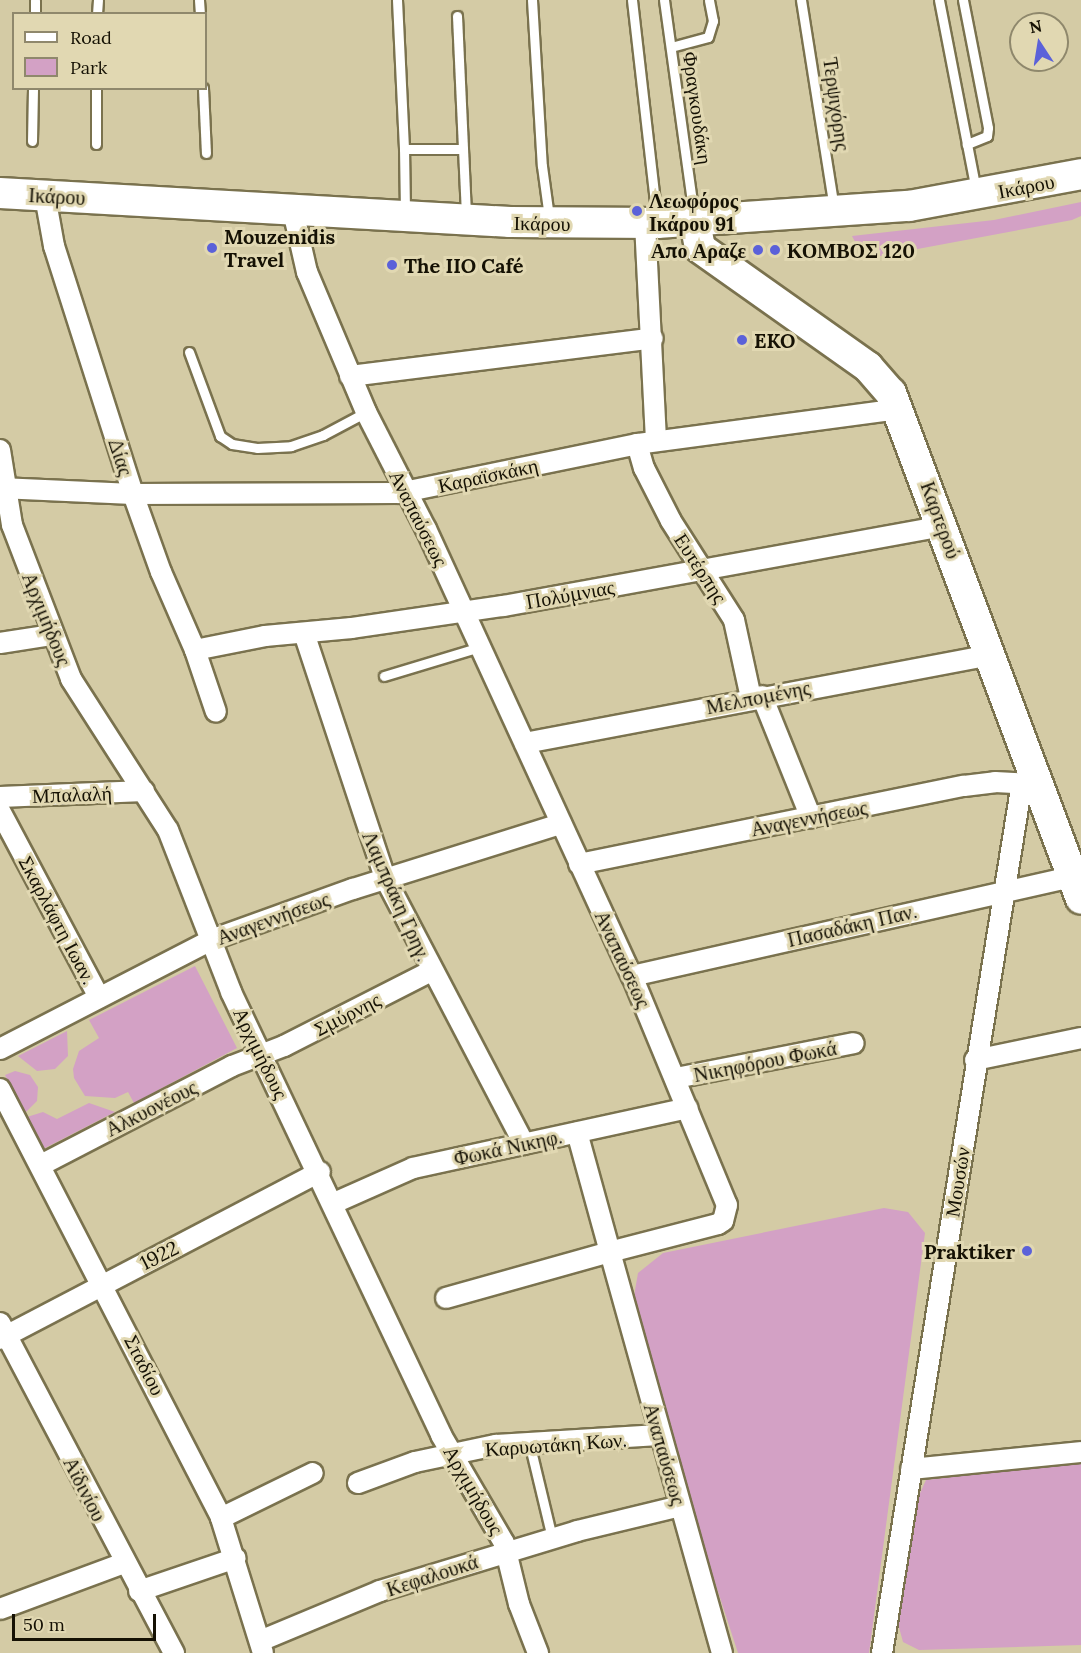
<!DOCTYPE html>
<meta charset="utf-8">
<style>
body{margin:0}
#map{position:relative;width:1081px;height:1653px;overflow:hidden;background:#d4cba5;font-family:Lora,serif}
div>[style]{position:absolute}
.green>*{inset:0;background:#d3a1c5}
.roads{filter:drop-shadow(2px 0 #7a724e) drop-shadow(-2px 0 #7a724e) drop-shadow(0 2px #7a724e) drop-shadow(0 -2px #7a724e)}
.lane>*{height:9px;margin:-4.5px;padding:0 4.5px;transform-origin:4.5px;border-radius:4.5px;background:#fff}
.street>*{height:20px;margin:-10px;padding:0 10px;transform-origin:10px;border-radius:10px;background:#fff}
.primary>*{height:30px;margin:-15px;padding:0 15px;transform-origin:15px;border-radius:15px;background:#fff}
.dots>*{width:16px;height:16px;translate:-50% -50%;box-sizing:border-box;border:3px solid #e1d8b2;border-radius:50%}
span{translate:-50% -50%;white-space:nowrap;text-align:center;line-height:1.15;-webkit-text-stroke:6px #e1d8b2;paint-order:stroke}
.street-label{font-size:20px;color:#151104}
.poi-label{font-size:20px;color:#151104;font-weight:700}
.left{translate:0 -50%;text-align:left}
.right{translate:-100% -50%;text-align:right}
.legend{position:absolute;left:12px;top:12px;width:195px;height:78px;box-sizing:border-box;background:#e1d8b2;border:2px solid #8f886c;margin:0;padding:8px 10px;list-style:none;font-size:18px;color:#151104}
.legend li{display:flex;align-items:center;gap:12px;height:30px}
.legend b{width:30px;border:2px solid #8f886c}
.north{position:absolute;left:1009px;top:12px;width:60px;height:60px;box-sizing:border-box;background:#e1d8b2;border:2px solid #8f886c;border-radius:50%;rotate:348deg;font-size:16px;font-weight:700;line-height:24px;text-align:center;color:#151104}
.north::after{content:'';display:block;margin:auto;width:21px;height:27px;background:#5b61d9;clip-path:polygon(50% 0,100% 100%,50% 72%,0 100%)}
.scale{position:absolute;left:12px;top:1614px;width:144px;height:27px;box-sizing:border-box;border:3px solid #151104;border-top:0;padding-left:8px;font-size:18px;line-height:21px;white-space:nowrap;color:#151104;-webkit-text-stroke:4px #e1d8b2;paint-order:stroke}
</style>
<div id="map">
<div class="green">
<div style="clip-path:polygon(1081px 202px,1081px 216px,1072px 220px,864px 259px,852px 236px,994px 220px)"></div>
<div style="clip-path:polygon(195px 966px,237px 1048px,134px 1103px,128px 1092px,115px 1098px,85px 1096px,74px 1078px,73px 1069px,79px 1051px,99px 1038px,89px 1020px)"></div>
<div style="clip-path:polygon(67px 1031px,68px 1056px,55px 1069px,37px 1071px,18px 1056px)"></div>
<div style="clip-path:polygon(15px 1071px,30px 1075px,38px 1087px,37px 1101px,25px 1113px,5px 1075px)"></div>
<div style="clip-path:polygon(89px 1103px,115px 1112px,43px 1149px,27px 1117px,43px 1112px,57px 1119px)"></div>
<div style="clip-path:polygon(884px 1208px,908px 1212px,925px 1233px,869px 1653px,738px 1653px,697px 1527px,634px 1296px,638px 1273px,663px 1253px)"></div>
<div style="clip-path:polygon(1081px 1462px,1081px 1645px,919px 1650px,903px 1642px,897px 1620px,917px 1500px,926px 1480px)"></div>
</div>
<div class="roads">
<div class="lane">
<div style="left:199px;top:0;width:14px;rotate:86deg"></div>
<div style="left:397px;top:0;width:149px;rotate:87.3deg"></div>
<div style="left:532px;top:0;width:166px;rotate:86.6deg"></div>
<div style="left:542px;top:166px;width:51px;rotate:82.2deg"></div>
<div style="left:632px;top:0;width:219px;rotate:83.5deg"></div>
<div style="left:664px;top:0;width:218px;rotate:82.1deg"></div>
<div style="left:801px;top:0;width:211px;rotate:81deg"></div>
<div style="left:939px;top:0;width:194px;rotate:79deg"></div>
<div style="left:963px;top:0;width:130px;rotate:78.9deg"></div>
<div style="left:988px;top:128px;width:8px;rotate:97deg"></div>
<div style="left:987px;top:136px;width:22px;rotate:158deg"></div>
<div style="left:35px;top:14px;width:14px;rotate:-90deg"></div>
<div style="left:97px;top:14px;width:14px;rotate:-86deg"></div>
<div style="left:457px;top:16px;width:201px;rotate:87.4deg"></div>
<div style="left:671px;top:47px;width:38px;rotate:-15deg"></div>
<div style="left:708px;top:37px;width:17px;rotate:-73deg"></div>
<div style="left:713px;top:21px;width:21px;rotate:-101deg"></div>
<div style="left:203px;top:88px;width:65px;rotate:87.4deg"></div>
<div style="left:32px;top:141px;width:53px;rotate:-88.9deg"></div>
<div style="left:96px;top:144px;width:56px;rotate:-90deg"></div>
<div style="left:405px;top:211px;width:62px;rotate:-90.9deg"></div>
<div style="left:404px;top:149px;width:58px"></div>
<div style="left:189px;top:352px;width:90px;rotate:69.7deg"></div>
<div style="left:220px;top:436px;width:14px;rotate:34deg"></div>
<div style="left:232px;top:444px;width:25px;rotate:9deg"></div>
<div style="left:257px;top:448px;width:34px;rotate:-3deg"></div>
<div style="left:291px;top:446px;width:34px;rotate:-19deg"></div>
<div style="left:323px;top:435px;width:49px;rotate:-28.1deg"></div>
<div style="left:384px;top:676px;width:100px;rotate:-16.8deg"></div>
<div style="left:529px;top:1442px;width:99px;rotate:76.5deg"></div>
</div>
<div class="street">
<div style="left:45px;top:196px;width:51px;rotate:79.8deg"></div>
<div style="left:54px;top:246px;width:260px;rotate:72.3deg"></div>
<div style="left:133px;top:494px;width:83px;rotate:70.3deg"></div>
<div style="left:161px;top:572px;width:85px;rotate:66.4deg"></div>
<div style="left:195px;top:650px;width:65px;rotate:71.3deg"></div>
<div style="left:293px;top:211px;width:63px;rotate:77.1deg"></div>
<div style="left:307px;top:272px;width:152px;rotate:67.1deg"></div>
<div style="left:366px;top:412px;width:131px;rotate:62.9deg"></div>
<div style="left:426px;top:529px;width:492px;rotate:65.3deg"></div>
<div style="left:632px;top:976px;width:248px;rotate:67.5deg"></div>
<div style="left:727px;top:1205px;width:16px;rotate:104deg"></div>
<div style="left:723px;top:1221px;width:6px;rotate:149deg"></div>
<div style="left:718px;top:1224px;width:112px;rotate:165.5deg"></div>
<div style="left:610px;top:1252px;width:416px;rotate:74.4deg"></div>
<div style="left:645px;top:223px;width:218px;rotate:87.1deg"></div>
<div style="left:350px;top:376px;width:305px;rotate:-7.1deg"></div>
<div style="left:637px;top:444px;width:25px;rotate:74deg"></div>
<div style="left:644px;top:468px;width:59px;rotate:63deg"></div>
<div style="left:671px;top:521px;width:117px;rotate:57.5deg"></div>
<div style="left:734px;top:620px;width:80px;rotate:77.7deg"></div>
<div style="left:0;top:450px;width:76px;rotate:80.9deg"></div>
<div style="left:12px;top:525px;width:165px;rotate:69deg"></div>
<div style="left:71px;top:679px;width:179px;rotate:57.3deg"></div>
<div style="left:168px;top:830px;width:174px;rotate:68.7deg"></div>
<div style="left:231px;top:992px;width:490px;rotate:64.6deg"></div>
<div style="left:441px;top:1435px;width:125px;rotate:59.7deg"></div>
<div style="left:504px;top:1543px;width:63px;rotate:76.2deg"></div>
<div style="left:519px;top:1604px;width:53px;rotate:68.8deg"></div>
<div style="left:0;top:488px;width:133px;rotate:2.6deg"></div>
<div style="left:133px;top:494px;width:266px;rotate:-0.2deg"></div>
<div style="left:399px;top:493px;width:243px;rotate:-11.6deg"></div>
<div style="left:637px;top:444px;width:265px;rotate:-7.6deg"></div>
<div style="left:304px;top:633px;width:258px;rotate:71.7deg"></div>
<div style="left:385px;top:878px;width:300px;rotate:62.4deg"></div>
<div style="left:0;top:643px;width:53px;rotate:-8.7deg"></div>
<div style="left:195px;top:650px;width:71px;rotate:-11.3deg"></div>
<div style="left:265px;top:636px;width:87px;rotate:-5.3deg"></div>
<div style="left:352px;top:628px;width:153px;rotate:-8.3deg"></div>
<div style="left:503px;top:606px;width:446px;rotate:-10.3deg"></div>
<div style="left:762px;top:696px;width:131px;rotate:68.1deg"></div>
<div style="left:525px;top:743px;width:474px;rotate:-10.7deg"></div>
<div style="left:0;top:797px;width:144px;rotate:-2.4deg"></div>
<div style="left:0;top:811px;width:211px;rotate:62deg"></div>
<div style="left:579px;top:864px;width:393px;rotate:-11.5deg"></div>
<div style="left:964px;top:786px;width:31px;rotate:-7deg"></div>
<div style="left:995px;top:782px;width:38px;rotate:3deg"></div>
<div style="left:632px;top:976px;width:452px;rotate:-12.7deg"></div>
<div style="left:0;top:1049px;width:237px;rotate:-27.3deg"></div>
<div style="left:211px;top:940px;width:151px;rotate:-19.8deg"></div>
<div style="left:353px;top:889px;width:218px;rotate:-17.4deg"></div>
<div style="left:975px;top:1060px;width:108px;rotate:-11.7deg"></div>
<div style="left:676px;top:1078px;width:181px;rotate:-11.1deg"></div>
<div style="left:0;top:1089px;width:483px;rotate:62.7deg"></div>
<div style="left:221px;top:1518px;width:141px;rotate:72.7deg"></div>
<div style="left:41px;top:1165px;width:215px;rotate:-27.4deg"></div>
<div style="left:232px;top:1066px;width:56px;rotate:-21deg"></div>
<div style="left:284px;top:1046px;width:165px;rotate:-27deg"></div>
<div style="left:334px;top:1203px;width:86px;rotate:-23.9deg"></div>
<div style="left:413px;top:1168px;width:281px;rotate:-12.3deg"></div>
<div style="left:446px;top:1298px;width:170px;rotate:-15.7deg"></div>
<div style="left:610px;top:1252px;width:124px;rotate:-105.4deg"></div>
<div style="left:0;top:1323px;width:373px;rotate:62.2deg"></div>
<div style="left:0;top:1339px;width:361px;rotate:-27.6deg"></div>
<div style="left:911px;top:1469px;width:171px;rotate:-5.7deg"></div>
<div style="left:358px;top:1483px;width:61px;rotate:-20.2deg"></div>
<div style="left:415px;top:1462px;width:83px;rotate:-11.9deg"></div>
<div style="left:496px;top:1445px;width:163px;rotate:-3.5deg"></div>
<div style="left:221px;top:1518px;width:102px;rotate:-26.1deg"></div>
<div style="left:139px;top:1591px;width:102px;rotate:-18.8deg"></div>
<div style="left:0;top:1609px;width:132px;rotate:-20.4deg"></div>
<div style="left:260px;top:1641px;width:130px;rotate:-22.6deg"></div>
<div style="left:380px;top:1591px;width:206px;rotate:-16.9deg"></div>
<div style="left:577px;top:1531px;width:106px;rotate:-13.6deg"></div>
<div style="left:882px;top:1653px;width:881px;rotate:-80.86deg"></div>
</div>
<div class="primary">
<div style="left:0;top:193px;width:511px;rotate:3.25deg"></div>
<div style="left:510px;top:222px;width:147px;rotate:0.4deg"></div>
<div style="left:657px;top:223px;width:253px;rotate:-3.9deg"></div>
<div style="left:909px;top:206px;width:175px;rotate:-10.5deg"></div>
<div style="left:695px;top:222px;width:26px;rotate:79deg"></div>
<div style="left:700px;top:248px;width:206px;rotate:35.3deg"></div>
<div style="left:868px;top:367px;width:35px;rotate:49deg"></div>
<div style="left:891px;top:393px;width:540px;rotate:69.42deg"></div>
</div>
</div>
<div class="dots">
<div style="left:637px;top:211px;background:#5b61d9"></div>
<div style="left:212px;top:248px;background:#5b61d9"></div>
<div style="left:758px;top:250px;background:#5b61d9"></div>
<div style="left:775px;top:250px;background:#5b61d9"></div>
<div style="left:392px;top:265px;background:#5b61d9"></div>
<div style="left:742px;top:340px;background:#5b61d9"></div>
<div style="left:1027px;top:1251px;background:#5b61d9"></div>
</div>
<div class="street-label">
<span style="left:837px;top:104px;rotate:82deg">Τερψιχόρης</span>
<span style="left:698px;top:108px;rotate:82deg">Φραγκουδάκη</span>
<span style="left:1026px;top:186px;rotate:-11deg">Ικάρου</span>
<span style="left:57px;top:196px;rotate:3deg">Ικάρου</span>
<span style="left:542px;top:223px;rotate:1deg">Ικάρου</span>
<span style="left:121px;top:457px;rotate:72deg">Δίας</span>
<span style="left:488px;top:475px;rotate:-12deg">Καραϊσκάκη</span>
<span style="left:419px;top:518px;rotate:63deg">Αναπαύσεως</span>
<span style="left:941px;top:520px;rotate:70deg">Καρτερού</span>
<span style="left:701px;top:568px;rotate:57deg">Ευτέρπης</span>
<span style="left:570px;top:594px;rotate:-10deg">Πολύμνιας</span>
<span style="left:47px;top:619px;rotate:68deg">Αρχιμήδους</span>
<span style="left:758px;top:697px;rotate:-11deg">Μελπομένης</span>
<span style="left:72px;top:794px;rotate:-2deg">Μπαλαλή</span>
<span style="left:809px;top:818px;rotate:-11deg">Αναγεννήσεως</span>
<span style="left:397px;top:896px;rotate:66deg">Λαμπράκη Γρηγ.</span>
<span style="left:273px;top:918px;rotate:-20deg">Αναγεννήσεως</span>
<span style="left:58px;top:920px;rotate:62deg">Σκαρλάφτη Ιωαν.</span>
<span style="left:852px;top:925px;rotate:-13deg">Πασαδάκη Παν.</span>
<span style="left:623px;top:959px;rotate:65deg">Αναπαύσεως</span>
<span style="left:347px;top:1014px;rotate:-27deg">Σμύρνης</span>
<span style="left:261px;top:1053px;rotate:64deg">Αρχιμήδους</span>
<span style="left:765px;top:1061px;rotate:-11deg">Νικηφόρου Φωκά</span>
<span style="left:151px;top:1108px;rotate:-27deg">Αλκυονέους</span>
<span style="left:508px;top:1147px;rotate:-12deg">Φωκά Νικηφ.</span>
<span style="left:957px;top:1182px;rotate:-81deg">Μουσών</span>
<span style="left:159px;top:1255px;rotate:-27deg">1922</span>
<span style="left:145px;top:1365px;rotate:63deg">Σταδίου</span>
<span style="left:556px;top:1444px;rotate:-4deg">Καρυωτάκη Κων.</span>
<span style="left:665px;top:1454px;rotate:74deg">Αναπαύσεως</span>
<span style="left:85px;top:1489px;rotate:63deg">Αϊδινίου</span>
<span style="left:474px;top:1490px;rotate:60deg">Αρχιμήδους</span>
<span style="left:432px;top:1575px;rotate:-18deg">Κεφαλουκά</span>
</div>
<div class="poi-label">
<span class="left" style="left:649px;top:212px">Λεωφόρος<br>Ικάρου 91</span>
<span class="left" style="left:224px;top:248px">Mouzenidis<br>Travel</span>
<span class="right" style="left:746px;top:250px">Απο Αραζε</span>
<span class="left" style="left:787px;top:250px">ΚΟΜΒΟΣ 120</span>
<span class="left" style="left:404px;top:265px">The IIO Café</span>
<span class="left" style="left:754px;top:340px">EKO</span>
<span class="right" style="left:1015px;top:1251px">Praktiker</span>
</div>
<ul class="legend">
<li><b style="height:8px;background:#fff"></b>Road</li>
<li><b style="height:16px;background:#d3a1c5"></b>Park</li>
</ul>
<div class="north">N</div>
<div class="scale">50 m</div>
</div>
